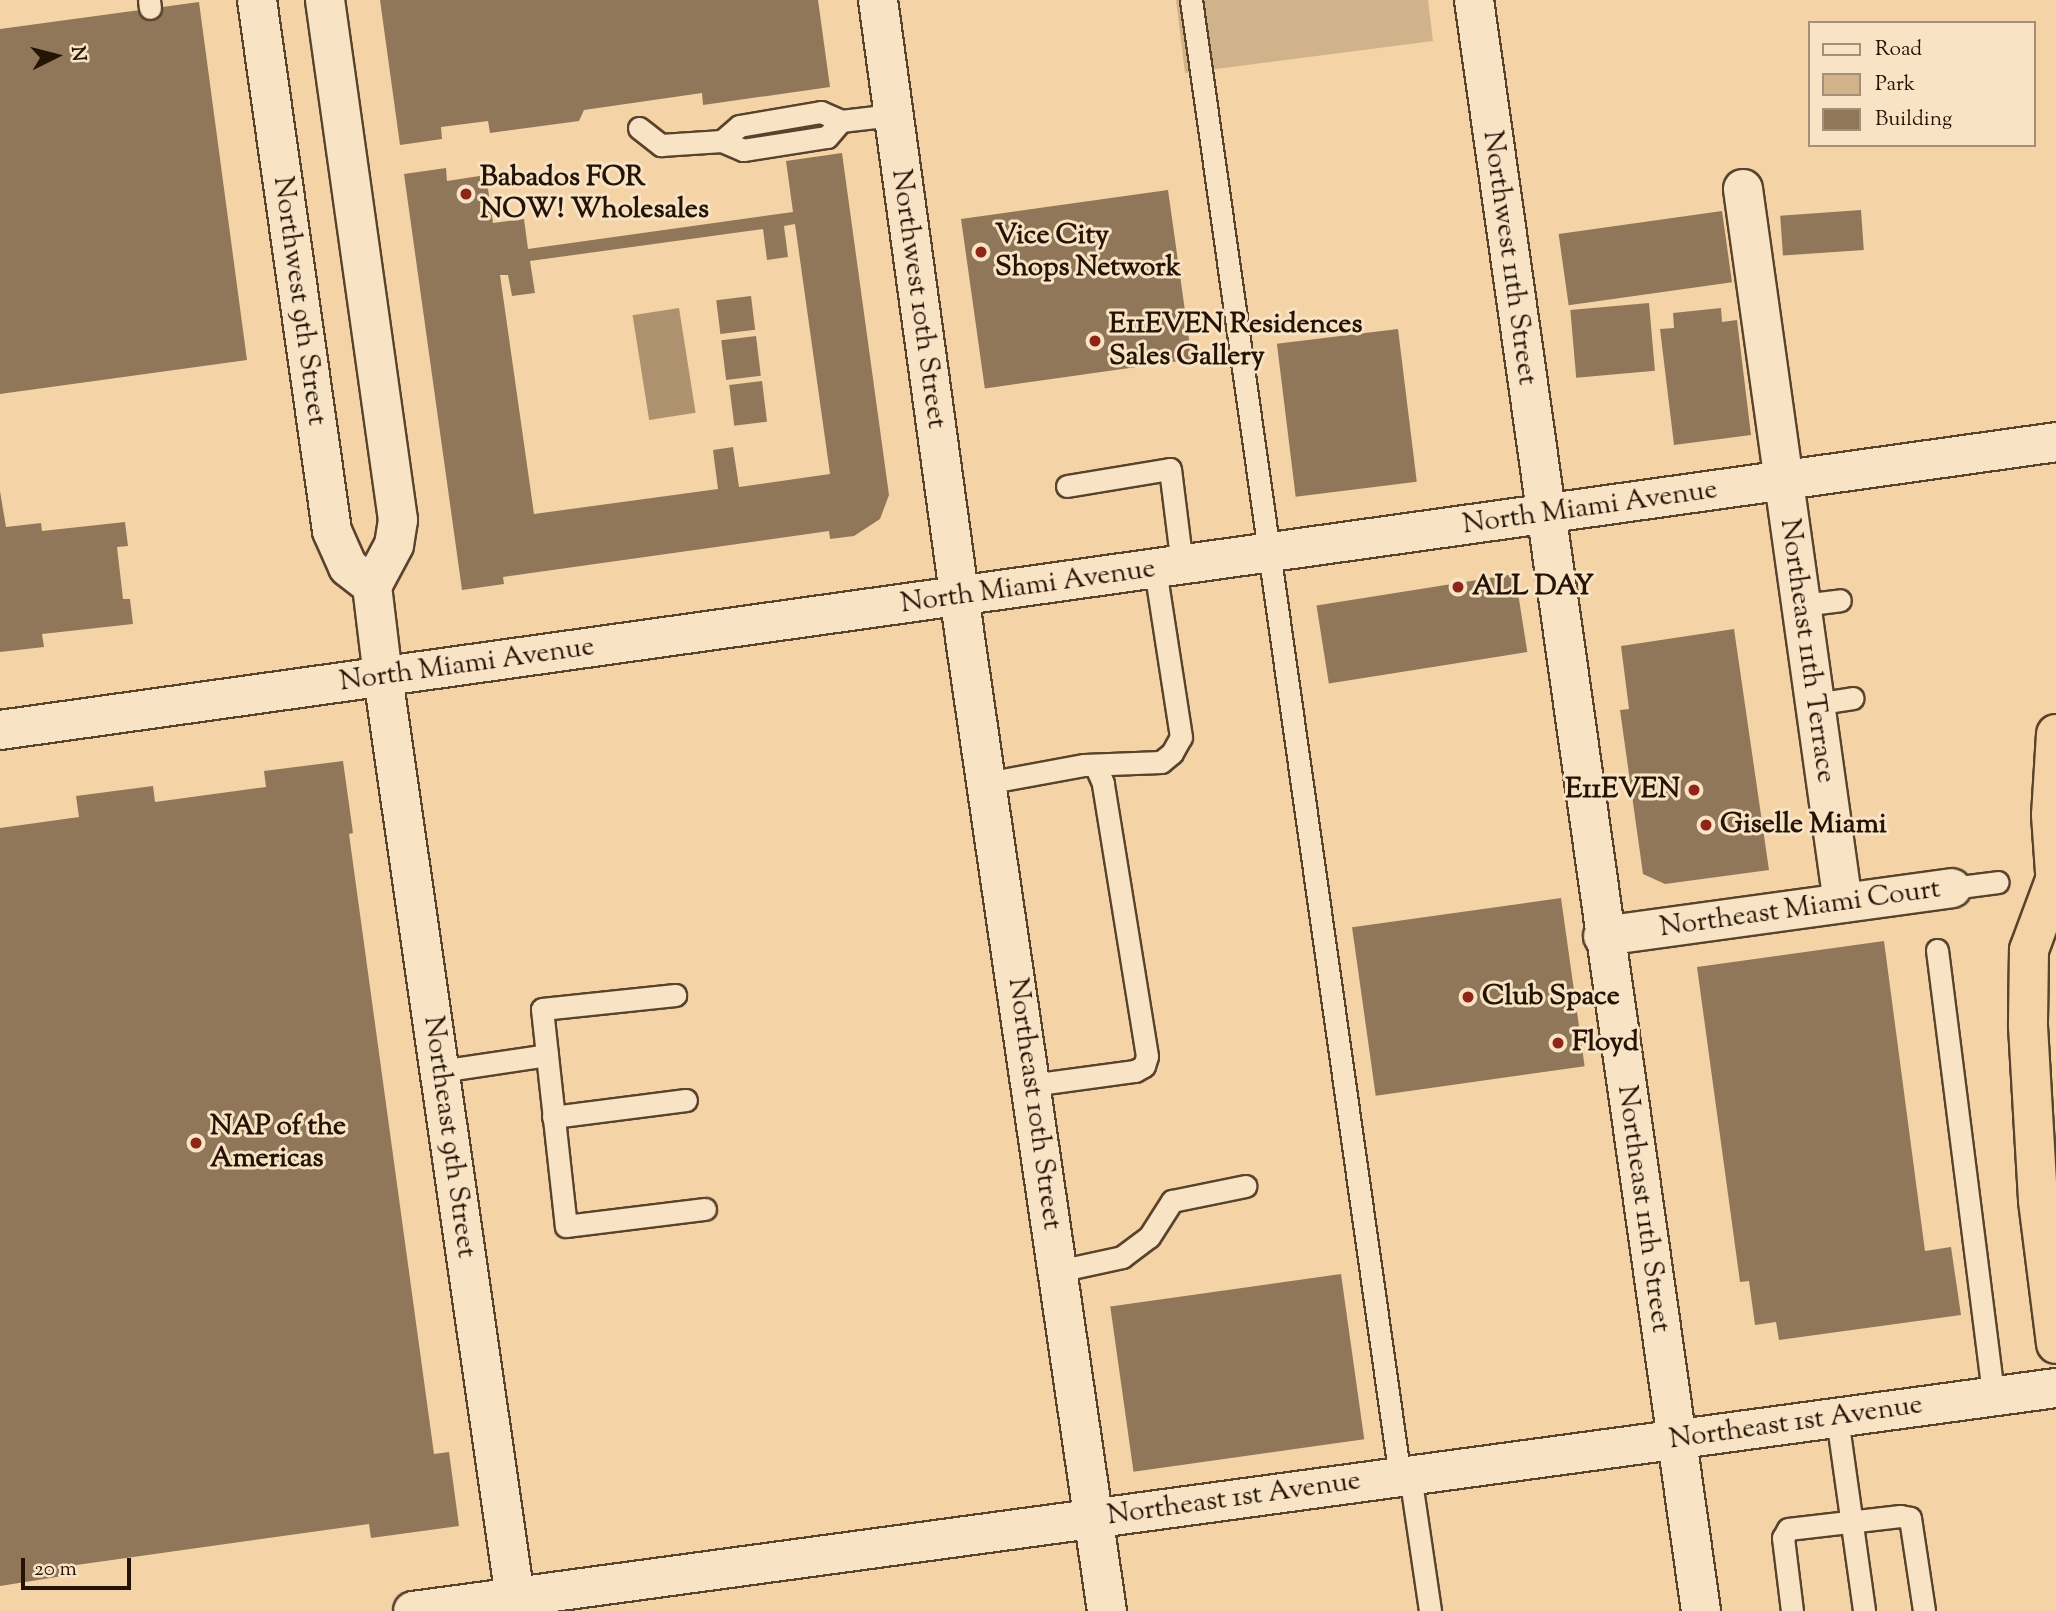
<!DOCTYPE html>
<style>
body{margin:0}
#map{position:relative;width:2056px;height:1611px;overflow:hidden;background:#f4d4a6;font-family:"Sorts Mill Goudy",serif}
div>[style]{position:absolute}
.green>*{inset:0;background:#d1b38b}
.water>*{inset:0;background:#ae926f;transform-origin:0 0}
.building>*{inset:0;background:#917759;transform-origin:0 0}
.roads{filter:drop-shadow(2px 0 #59432d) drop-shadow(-2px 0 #59432d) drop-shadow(0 2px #59432d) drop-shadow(0 -2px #59432d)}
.service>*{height:21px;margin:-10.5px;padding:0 10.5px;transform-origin:10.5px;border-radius:10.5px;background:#f8e3c5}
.minor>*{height:38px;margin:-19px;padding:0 19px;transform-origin:19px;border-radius:19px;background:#f8e3c5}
.tertiary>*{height:38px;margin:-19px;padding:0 19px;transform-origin:19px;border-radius:19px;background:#f8e3c5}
.secondary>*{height:38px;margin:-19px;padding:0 19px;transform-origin:19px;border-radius:19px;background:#f8e3c5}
.motorway>*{height:38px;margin:-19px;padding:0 19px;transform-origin:19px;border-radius:19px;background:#f4d4a6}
.dots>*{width:19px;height:19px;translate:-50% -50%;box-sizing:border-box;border:4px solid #f8e3c5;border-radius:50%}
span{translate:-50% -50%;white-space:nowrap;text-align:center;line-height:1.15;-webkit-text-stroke:6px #f8e3c5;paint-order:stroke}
.poi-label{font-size:28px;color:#251305;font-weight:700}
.left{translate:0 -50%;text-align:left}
.right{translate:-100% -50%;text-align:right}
.street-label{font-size:28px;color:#251305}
.legend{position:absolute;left:1808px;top:21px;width:228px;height:126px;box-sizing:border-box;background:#f8e3c5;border:2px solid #a49078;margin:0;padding:9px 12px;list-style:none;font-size:21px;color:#251305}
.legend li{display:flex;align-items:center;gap:14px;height:35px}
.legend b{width:35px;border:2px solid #a49078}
.north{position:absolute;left:21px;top:21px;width:70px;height:70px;-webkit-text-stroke:5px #f8e3c5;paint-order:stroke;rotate:84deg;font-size:19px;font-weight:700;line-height:28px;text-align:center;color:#251305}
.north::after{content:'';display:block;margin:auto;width:24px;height:32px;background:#251305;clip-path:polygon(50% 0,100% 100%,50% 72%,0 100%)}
.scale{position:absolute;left:21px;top:1558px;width:110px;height:32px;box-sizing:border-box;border:4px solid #251305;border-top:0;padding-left:9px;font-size:21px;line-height:24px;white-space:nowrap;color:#251305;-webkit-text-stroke:5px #f8e3c5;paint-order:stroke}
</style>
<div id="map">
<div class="green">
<div style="clip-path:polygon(1176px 0,1428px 0,1433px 41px,1185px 73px)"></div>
</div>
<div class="water">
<div style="left:679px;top:308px;width:106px;height:47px;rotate:81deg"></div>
</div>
<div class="building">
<div style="clip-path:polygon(380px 0,818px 0,830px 87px,703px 105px,702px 93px,584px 110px,579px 121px,490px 133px,488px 121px,441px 127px,442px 139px,400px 145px)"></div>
<div style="clip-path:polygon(199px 2px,247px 360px,0 394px,0 29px)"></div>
<div style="clip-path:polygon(evenodd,842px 153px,889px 495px,880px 519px,854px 536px,830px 539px,829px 531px,503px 577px,504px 584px,462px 590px,404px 174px,446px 168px,447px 181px,486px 175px,493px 223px,524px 219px,528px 249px,793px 212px,786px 161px,842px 153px,795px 224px,830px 474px,739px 487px,733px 447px,713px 450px,718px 489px,534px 514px,500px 275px,508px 275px,512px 296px,535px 293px,530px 261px,763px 229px,767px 260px,788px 257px,784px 226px,795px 224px)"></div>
<div style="left:1168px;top:190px;width:171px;height:209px;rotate:82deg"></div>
<div style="left:1861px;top:210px;width:40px;height:81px;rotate:86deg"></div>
<div style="left:1722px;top:211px;width:72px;height:165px;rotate:82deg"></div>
<div style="left:751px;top:296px;width:34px;height:35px;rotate:83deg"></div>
<div style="left:1649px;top:303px;width:68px;height:79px;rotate:85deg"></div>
<div style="clip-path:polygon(1721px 308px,1722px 322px,1737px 320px,1751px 435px,1674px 445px,1660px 329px,1674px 328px,1673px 313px)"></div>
<div style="left:1398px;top:329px;width:154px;height:122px;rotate:83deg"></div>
<div style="left:756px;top:336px;width:40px;height:35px;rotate:83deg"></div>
<div style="left:762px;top:381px;width:41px;height:33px;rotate:83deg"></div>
<div style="clip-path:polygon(0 491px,6px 527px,41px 523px,42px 531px,125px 522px,128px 546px,117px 547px,123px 599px,130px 599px,133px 624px,42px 634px,44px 647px,0 652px)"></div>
<div style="left:1515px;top:574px;width:79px;height:201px;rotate:81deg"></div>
<div style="clip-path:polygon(1734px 629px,1769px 870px,1665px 884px,1643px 874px,1620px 710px,1629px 709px,1621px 646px)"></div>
<div style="clip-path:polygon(343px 761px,353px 833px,349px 834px,434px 1454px,449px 1452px,459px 1526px,371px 1538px,369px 1524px,62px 1567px,63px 1576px,0 1586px,0 828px,79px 817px,76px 796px,153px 786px,155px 802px,266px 787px,264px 771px)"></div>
<div style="left:1561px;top:898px;width:170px;height:211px;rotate:82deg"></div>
<div style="clip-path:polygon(1884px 941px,1925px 1251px,1951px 1247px,1961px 1315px,1779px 1340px,1776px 1322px,1755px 1325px,1749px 1281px,1740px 1282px,1697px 967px)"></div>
<div style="left:1341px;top:1274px;width:167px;height:233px;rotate:82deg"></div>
</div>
<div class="roads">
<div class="service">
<div style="left:149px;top:0;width:8px;rotate:83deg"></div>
<div style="left:1191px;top:0;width:1492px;rotate:81.95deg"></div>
<div style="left:639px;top:128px;width:28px;rotate:38deg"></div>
<div style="left:661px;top:145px;width:61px;rotate:-3.8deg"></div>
<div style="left:722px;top:141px;width:23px;rotate:23deg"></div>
<div style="left:743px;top:150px;width:85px;rotate:-8.8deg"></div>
<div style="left:827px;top:137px;width:21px;rotate:-49deg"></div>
<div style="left:722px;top:141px;width:23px;rotate:-41deg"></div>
<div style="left:739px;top:126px;width:83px;rotate:-9.7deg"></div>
<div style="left:821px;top:112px;width:22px;rotate:24deg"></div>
<div style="left:841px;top:121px;width:52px;rotate:-6.6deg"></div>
<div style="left:1067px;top:486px;width:104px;rotate:-9.4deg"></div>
<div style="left:1170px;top:469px;width:97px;rotate:82.9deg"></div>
<div style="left:1802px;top:605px;width:38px;rotate:-7deg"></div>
<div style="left:1815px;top:704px;width:38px;rotate:-9deg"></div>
<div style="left:986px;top:783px;width:100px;rotate:-10.4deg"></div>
<div style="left:1084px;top:765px;width:77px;rotate:-2.2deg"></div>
<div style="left:1161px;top:762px;width:14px;rotate:-39deg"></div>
<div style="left:1172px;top:753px;width:18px;rotate:-61deg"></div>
<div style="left:1181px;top:737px;width:170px;rotate:-98.8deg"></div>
<div style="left:1952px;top:888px;width:46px;rotate:-7.4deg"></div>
<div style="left:1937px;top:950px;width:450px;rotate:82.8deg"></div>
<div style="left:547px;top:1055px;width:172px;rotate:83.7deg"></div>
<div style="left:566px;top:1226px;width:140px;rotate:-7deg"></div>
<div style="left:440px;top:1071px;width:108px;rotate:-8.5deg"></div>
<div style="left:547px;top:1055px;width:46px;rotate:-96.2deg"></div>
<div style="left:542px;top:1009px;width:134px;rotate:-6deg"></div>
<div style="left:1031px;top:1085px;width:105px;rotate:-7.7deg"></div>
<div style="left:1135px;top:1071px;width:10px;rotate:-29deg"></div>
<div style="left:1144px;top:1066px;width:10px;rotate:-73deg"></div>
<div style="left:1147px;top:1056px;width:277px;rotate:-99.2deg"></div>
<div style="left:1103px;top:783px;width:17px;rotate:-114deg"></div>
<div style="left:553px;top:1117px;width:134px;rotate:-7.3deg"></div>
<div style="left:1058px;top:1271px;width:66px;rotate:-12.3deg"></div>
<div style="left:1122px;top:1257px;width:34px;rotate:-37deg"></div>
<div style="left:1149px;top:1237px;width:43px;rotate:-57.4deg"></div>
<div style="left:1172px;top:1201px;width:75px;rotate:-11.6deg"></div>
<div style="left:1837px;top:1418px;width:195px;rotate:82deg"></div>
<div style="left:1410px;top:1475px;width:137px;rotate:81.6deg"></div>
<div style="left:1792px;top:1611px;width:74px;rotate:-97deg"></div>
<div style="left:1783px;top:1538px;width:10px;rotate:-61deg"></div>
<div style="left:1788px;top:1529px;width:113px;rotate:-6.6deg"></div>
<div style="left:1900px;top:1516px;width:10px;rotate:11deg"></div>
<div style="left:1910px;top:1518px;width:94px;rotate:81.4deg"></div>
</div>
<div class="minor">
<div style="left:257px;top:0;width:536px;rotate:81.96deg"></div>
<div style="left:332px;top:531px;width:39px;rotate:66deg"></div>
<div style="left:348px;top:567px;width:31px;rotate:38deg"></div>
<div style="left:325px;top:0;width:525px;rotate:82.01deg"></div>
<div style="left:398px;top:520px;width:25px;rotate:99deg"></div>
<div style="left:394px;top:545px;width:47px;rotate:118.2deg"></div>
<div style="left:372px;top:586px;width:92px;rotate:83.1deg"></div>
<div style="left:383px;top:677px;width:929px;rotate:81.84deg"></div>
<div style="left:1743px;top:189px;width:721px;rotate:82.03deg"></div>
<div style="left:1603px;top:936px;width:352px;rotate:-7.8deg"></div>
</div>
<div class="tertiary">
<div style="left:878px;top:0;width:644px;rotate:82.23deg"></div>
<div style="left:965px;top:638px;width:983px;rotate:81.7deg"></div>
<div style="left:1474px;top:0;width:1627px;rotate:81.98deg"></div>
</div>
<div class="secondary">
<div style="left:0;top:730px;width:2076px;rotate:-7.97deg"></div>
<div style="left:413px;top:1611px;width:1658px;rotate:-7.73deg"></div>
</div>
<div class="motorway">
<div style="left:2056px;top:734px;width:81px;rotate:93.5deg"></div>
<div style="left:2051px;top:815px;width:72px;rotate:86deg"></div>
<div style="left:2055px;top:880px;width:75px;rotate:110.4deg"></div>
<div style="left:2029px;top:950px;width:76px;rotate:90.8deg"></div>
<div style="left:2028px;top:1026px;width:175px;rotate:86.7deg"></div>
<div style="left:2038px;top:1201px;width:144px;rotate:82.8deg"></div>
</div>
</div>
<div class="dots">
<div style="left:466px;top:194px;background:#8f2418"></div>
<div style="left:981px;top:252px;background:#8f2418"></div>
<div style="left:1095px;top:341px;background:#8f2418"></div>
<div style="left:1458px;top:587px;background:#8f2418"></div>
<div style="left:1694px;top:790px;background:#8f2418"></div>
<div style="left:1706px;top:825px;background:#8f2418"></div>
<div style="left:1468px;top:997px;background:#8f2418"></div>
<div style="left:1558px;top:1043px;background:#8f2418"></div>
<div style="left:196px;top:1143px;background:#8f2418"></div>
</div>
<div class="poi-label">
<span class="left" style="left:480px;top:194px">Babados FOR<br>NOW! Wholesales</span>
<span class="left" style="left:995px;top:252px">Vice City<br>Shops Network</span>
<span class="left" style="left:1109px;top:341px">E11EVEN Residences<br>Sales Gallery</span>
<span class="left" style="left:1472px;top:587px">ALL DAY</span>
<span class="right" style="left:1680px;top:790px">E11EVEN</span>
<span class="left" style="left:1720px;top:825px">Giselle Miami</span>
<span class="left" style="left:1482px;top:997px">Club Space</span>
<span class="left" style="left:1572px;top:1043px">Floyd</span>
<span class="left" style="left:210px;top:1143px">NAP of the<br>Americas</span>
</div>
<div class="street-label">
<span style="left:1509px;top:258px;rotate:82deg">Northwest 11th Street</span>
<span style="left:918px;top:299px;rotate:82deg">Northwest 10th Street</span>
<span style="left:299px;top:301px;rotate:82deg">Northwest 9th Street</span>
<span style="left:1590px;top:508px;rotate:-8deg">North Miami Avenue</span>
<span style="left:1028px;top:587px;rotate:-8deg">North Miami Avenue</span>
<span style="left:1807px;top:651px;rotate:82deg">Northeast 11th Terrace</span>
<span style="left:467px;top:665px;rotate:-8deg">North Miami Avenue</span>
<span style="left:1800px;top:909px;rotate:-8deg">Northeast Miami Court</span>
<span style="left:1034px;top:1104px;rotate:82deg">Northeast 10th Street</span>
<span style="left:449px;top:1137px;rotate:82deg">Northeast 9th Street</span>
<span style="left:1643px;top:1209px;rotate:82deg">Northeast 11th Street</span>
<span style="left:1796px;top:1423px;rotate:-8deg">Northeast 1st Avenue</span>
<span style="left:1234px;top:1499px;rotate:-8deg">Northeast 1st Avenue</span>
</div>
<ul class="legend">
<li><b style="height:9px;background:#f8e3c5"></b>Road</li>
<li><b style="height:19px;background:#d1b38b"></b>Park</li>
<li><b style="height:19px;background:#917759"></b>Building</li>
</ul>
<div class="north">N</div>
<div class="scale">20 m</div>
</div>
